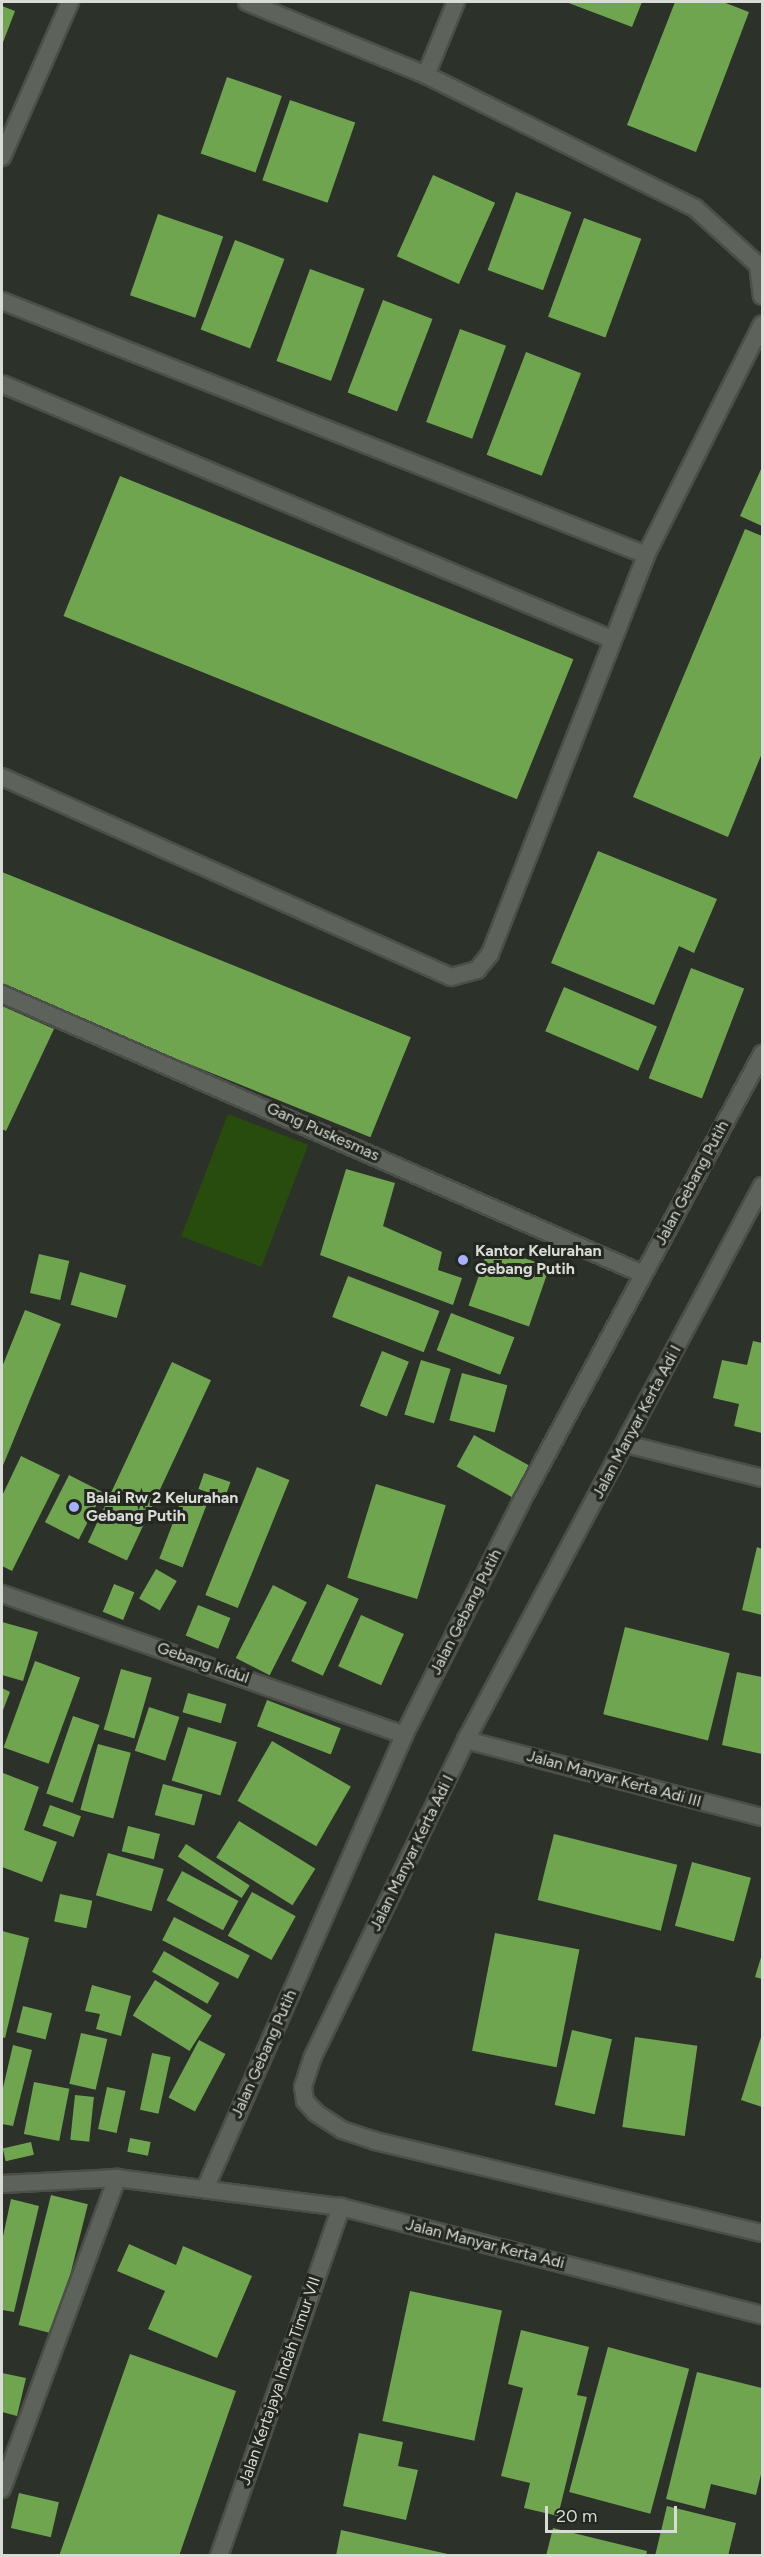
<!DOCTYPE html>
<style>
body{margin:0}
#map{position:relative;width:764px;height:2557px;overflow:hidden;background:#2c312a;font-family:Figtree,sans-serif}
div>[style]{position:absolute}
.green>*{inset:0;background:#284b0e;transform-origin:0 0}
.building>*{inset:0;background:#70a550;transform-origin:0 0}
.roads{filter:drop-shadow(2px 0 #4c4f49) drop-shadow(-2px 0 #4c4f49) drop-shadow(0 2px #4c4f49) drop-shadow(0 -2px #4c4f49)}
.minor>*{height:16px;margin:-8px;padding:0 8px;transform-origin:8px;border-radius:8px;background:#5d625a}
.dots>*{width:16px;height:16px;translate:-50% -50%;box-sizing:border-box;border:3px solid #232720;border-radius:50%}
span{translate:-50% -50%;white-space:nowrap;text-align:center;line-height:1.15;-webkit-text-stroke:6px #232720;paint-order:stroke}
.street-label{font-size:16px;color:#d8dbd6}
.poi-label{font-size:16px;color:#d8dbd6;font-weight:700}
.left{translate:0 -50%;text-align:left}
.frame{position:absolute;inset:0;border:3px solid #d8dbd6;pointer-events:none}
.scale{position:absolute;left:545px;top:2506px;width:132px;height:27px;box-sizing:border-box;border:3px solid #d8dbd6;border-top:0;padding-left:8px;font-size:18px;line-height:21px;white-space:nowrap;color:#d8dbd6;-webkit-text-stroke:4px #232720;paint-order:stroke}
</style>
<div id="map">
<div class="green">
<div style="left:228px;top:1114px;width:86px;height:131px;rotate:21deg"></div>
</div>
<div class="building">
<div style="clip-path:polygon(566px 2px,642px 2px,632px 27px)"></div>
<div style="clip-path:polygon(675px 2px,723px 2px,749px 12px,696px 152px,627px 125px)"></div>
<div style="clip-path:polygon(2px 6px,15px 11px,2px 45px)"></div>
<div style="left:227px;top:77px;width:58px;height:81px;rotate:19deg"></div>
<div style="left:290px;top:100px;width:69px;height:85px;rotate:19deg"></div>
<div style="left:433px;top:175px;width:68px;height:89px;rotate:24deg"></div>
<div style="left:516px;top:192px;width:59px;height:83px;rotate:20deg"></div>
<div style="left:158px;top:214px;width:69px;height:86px;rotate:19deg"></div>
<div style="left:584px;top:218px;width:61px;height:105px;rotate:20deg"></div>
<div style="left:235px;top:240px;width:53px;height:96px;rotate:21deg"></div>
<div style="left:310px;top:269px;width:58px;height:98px;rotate:20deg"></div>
<div style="left:383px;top:300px;width:53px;height:99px;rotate:21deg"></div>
<div style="left:460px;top:329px;width:49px;height:99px;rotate:20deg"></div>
<div style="left:526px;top:352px;width:59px;height:110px;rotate:21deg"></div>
<div style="clip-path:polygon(762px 467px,762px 526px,740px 516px)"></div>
<div style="left:120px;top:476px;width:489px;height:151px;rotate:22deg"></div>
<div style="clip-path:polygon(745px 529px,762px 536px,762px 753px,728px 837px,633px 797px)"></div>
<div style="clip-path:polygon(598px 851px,717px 899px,694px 953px,679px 946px,654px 1005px,551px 963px)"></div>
<div style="left:2px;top:872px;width:441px;height:108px;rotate:22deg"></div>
<div style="left:691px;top:968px;width:57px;height:118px;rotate:21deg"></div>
<div style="left:564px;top:987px;width:101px;height:48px;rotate:23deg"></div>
<div style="clip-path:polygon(2px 1006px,54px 1029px,6px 1131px,2px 1129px)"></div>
<div style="clip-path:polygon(346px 1169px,395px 1183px,383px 1226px,442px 1252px,438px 1270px,462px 1278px,453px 1305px,320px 1255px)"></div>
<div style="left:489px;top:1246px;width:64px;height:63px;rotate:19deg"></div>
<div style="left:39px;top:1254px;width:31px;height:40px;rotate:13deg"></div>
<div style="left:80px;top:1272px;width:48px;height:34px;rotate:16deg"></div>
<div style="left:348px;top:1276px;width:98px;height:44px;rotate:21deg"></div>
<div style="clip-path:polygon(25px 1310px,61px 1324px,2px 1468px,2px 1367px)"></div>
<div style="left:451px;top:1313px;width:68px;height:40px;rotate:21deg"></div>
<div style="clip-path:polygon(753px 1341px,762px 1343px,762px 1433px,734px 1426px,739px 1404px,713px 1398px,722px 1360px,747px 1365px)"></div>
<div style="left:382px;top:1351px;width:29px;height:59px;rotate:22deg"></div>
<div style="left:421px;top:1360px;width:31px;height:57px;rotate:17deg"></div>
<div style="left:172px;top:1362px;width:43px;height:199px;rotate:25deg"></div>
<div style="left:462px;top:1373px;width:47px;height:49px;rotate:15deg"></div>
<div style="left:474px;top:1435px;width:63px;height:36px;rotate:29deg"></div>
<div style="clip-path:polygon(21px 1456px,60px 1475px,12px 1571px,2px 1566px,2px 1496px)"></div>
<div style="left:257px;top:1467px;width:35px;height:138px;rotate:22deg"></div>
<div style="left:204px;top:1473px;width:28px;height:17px;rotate:19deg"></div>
<div style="left:69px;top:1475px;width:38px;height:53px;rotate:27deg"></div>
<div style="left:376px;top:1484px;width:73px;height:98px;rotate:17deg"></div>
<div style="left:184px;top:1494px;width:25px;height:69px;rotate:21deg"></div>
<div style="clip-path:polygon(757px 1547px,762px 1549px,762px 1615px,742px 1610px)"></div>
<div style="left:156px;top:1569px;width:24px;height:34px;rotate:30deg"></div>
<div style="left:114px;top:1584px;width:22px;height:30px;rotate:22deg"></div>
<div style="left:327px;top:1584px;width:35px;height:85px;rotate:25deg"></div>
<div style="left:273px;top:1585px;width:38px;height:82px;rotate:27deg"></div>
<div style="left:198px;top:1605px;width:35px;height:33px;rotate:22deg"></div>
<div style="left:361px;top:1615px;width:47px;height:56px;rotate:24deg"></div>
<div style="clip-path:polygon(2px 1622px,38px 1632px,23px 1681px,2px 1675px)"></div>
<div style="left:625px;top:1627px;width:108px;height:90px;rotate:14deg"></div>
<div style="left:35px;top:1661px;width:48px;height:92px;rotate:20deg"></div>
<div style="left:121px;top:1669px;width:32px;height:63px;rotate:16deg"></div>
<div style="clip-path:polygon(737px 1672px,762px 1677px,762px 1754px,722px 1745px)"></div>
<div style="clip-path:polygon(2px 1688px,10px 1692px,2px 1713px)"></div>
<div style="left:188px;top:1693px;width:40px;height:20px;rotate:16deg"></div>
<div style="left:267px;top:1700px;width:79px;height:28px;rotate:21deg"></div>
<div style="left:149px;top:1707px;width:32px;height:46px;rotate:18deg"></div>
<div style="left:73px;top:1716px;width:28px;height:82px;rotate:19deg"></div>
<div style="left:188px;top:1727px;width:51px;height:56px;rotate:17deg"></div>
<div style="left:272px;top:1741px;width:91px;height:69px;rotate:30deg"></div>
<div style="left:98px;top:1744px;width:34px;height:68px;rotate:15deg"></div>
<div style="clip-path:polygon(3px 1773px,39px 1787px,24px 1830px,57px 1842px,42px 1882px,2px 1867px)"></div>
<div style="left:163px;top:1784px;width:41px;height:32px;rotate:15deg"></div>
<div style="left:50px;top:1805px;width:33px;height:22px;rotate:20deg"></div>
<div style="left:239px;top:1821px;width:90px;height:43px;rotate:32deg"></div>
<div style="left:128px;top:1826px;width:33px;height:26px;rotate:14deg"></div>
<div style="left:554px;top:1834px;width:127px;height:68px;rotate:14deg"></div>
<div style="left:186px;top:1844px;width:76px;height:15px;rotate:33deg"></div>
<div style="left:108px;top:1853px;width:58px;height:44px;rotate:16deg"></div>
<div style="left:692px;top:1862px;width:61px;height:66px;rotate:15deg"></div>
<div style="left:182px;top:1871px;width:64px;height:33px;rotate:28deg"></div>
<div style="left:252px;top:1892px;width:50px;height:50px;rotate:29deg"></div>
<div style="left:60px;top:1894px;width:33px;height:28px;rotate:12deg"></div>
<div style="left:174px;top:1917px;width:85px;height:26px;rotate:27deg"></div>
<div style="clip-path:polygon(2px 1931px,29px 1938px,5px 2038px,2px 2037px)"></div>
<div style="left:495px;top:1933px;width:86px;height:120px;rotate:11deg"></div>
<div style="left:164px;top:1951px;width:64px;height:24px;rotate:30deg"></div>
<div style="clip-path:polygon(762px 1954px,762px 1979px,755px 1977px)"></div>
<div style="left:155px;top:1980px;width:67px;height:42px;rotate:32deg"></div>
<div style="clip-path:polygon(92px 1985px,131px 1996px,121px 2036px,96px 2029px,100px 2014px,85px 2011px)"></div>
<div style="left:23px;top:2006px;width:30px;height:27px;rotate:14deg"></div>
<div style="left:572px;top:2030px;width:41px;height:77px;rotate:13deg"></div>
<div style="left:81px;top:2033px;width:27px;height:52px;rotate:13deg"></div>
<div style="clip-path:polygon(762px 2034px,762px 2107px,741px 2100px)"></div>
<div style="left:635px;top:2037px;width:63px;height:91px;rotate:8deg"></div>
<div style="left:199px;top:2040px;width:30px;height:65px;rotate:28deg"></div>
<div style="clip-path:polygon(13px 2045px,32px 2050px,13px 2126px,2px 2124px,2px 2092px)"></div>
<div style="left:152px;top:2053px;width:19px;height:58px;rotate:12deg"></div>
<div style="left:34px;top:2082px;width:36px;height:53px;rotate:11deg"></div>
<div style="left:107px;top:2087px;width:19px;height:43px;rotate:12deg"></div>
<div style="left:75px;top:2095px;width:19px;height:45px;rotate:6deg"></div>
<div style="left:130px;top:2138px;width:21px;height:14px;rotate:11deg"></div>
<div style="left:31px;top:2142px;width:13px;height:29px;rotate:77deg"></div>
<div style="left:51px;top:2195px;width:38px;height:134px;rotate:14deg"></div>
<div style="clip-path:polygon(11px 2199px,39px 2206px,14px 2312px,2px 2310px,2px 2241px)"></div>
<div style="clip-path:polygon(129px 2244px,176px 2265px,183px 2246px,252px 2276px,217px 2358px,148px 2329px,165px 2291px,117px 2271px)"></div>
<div style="left:410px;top:2291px;width:94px;height:133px;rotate:12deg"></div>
<div style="clip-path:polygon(521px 2330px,589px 2347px,577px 2395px,587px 2397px,558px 2516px,524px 2508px,530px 2483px,501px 2476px,523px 2388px,508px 2384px)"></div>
<div style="left:608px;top:2347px;width:84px;height:150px;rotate:15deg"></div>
<div style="clip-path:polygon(130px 2354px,236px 2391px,179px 2556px,59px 2556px)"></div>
<div style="clip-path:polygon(697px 2372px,762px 2388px,762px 2470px,756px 2495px,711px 2484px,705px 2509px,666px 2499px)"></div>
<div style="clip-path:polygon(2px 2373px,26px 2378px,17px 2416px,2px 2412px)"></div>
<div style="clip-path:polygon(359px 2433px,403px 2442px,398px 2466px,418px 2470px,406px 2520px,343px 2506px)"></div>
<div style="left:19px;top:2493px;width:41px;height:36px;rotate:13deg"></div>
<div style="clip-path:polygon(667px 2506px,736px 2523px,728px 2556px,655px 2556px)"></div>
<div style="clip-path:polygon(553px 2528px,647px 2551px,646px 2556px,546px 2556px)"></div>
<div style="clip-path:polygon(341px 2530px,452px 2555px,452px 2556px,336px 2556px)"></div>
</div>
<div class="roads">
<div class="minor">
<div style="left:247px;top:2px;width:193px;rotate:22.2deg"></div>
<div style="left:426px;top:75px;width:300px;rotate:26.3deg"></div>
<div style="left:695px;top:208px;width:85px;rotate:42.1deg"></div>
<div style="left:758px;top:265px;width:31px;rotate:83deg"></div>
<div style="left:426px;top:75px;width:79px;rotate:-67.7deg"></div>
<div style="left:2px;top:157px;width:169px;rotate:-66.3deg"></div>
<div style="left:2px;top:301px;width:692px;rotate:21.52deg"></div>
<div style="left:2px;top:384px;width:660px;rotate:22.72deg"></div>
<div style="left:2px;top:777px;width:492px;rotate:24deg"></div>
<div style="left:451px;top:977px;width:27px;rotate:-15deg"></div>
<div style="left:477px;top:970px;width:21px;rotate:-51deg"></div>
<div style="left:490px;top:954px;width:428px;rotate:-68.6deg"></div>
<div style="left:646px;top:555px;width:258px;rotate:-63.3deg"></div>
<div style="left:2px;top:994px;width:699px;rotate:23.6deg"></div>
<div style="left:762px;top:1186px;width:628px;rotate:118.12deg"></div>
<div style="left:466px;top:1740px;width:351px;rotate:115.8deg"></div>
<div style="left:313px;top:2056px;width:33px;rotate:108deg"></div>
<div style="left:303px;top:2087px;width:14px;rotate:82deg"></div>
<div style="left:305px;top:2101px;width:16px;rotate:47deg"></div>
<div style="left:316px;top:2113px;width:31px;rotate:33deg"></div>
<div style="left:342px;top:2130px;width:35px;rotate:18deg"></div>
<div style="left:375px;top:2141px;width:398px;rotate:13.4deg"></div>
<div style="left:626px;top:1444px;width:140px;rotate:14deg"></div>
<div style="left:2px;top:1594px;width:426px;rotate:19.3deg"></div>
<div style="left:466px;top:1740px;width:306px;rotate:14.6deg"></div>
<div style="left:2px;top:2184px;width:115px;rotate:-3deg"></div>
<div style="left:117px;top:2178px;width:226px;rotate:7.4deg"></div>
<div style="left:341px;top:2207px;width:435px;rotate:14.4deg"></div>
<div style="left:205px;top:2189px;width:496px;rotate:-66.3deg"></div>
<div style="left:404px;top:1735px;width:261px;rotate:-63.3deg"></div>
<div style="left:521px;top:1502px;width:509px;rotate:-61.72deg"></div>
<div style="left:2px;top:2489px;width:332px;rotate:-69.7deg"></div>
<div style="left:219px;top:2556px;width:370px;rotate:-70.7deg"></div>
</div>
</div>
<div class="dots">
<div style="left:463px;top:1260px;background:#a5b1fc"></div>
<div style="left:74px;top:1507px;background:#a5b1fc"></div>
</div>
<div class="street-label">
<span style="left:323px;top:1132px;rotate:24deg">Gang Puskesmas</span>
<span style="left:692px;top:1183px;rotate:-62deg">Jalan Gebang Putih</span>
<span style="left:637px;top:1422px;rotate:-62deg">Jalan Manyar Kerta Adi I</span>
<span style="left:466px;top:1612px;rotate:-63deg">Jalan Gebang Putih</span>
<span style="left:203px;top:1663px;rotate:19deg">Gebang Kidul</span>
<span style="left:614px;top:1779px;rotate:15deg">Jalan Manyar Kerta Adi III</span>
<span style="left:412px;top:1853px;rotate:-64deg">Jalan Manyar Kerta Adi I</span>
<span style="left:264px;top:2054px;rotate:-66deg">Jalan Gebang Putih</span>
<span style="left:485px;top:2244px;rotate:14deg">Jalan Manyar Kerta Adi</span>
<span style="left:280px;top:2381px;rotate:-71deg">Jalan Kertajaya Indah Timur VII</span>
</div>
<div class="poi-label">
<span class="left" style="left:475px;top:1260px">Kantor Kelurahan<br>Gebang Putih</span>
<span class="left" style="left:86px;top:1507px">Balai Rw 2 Kelurahan<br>Gebang Putih</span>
</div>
<div class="frame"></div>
<div class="scale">20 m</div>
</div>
